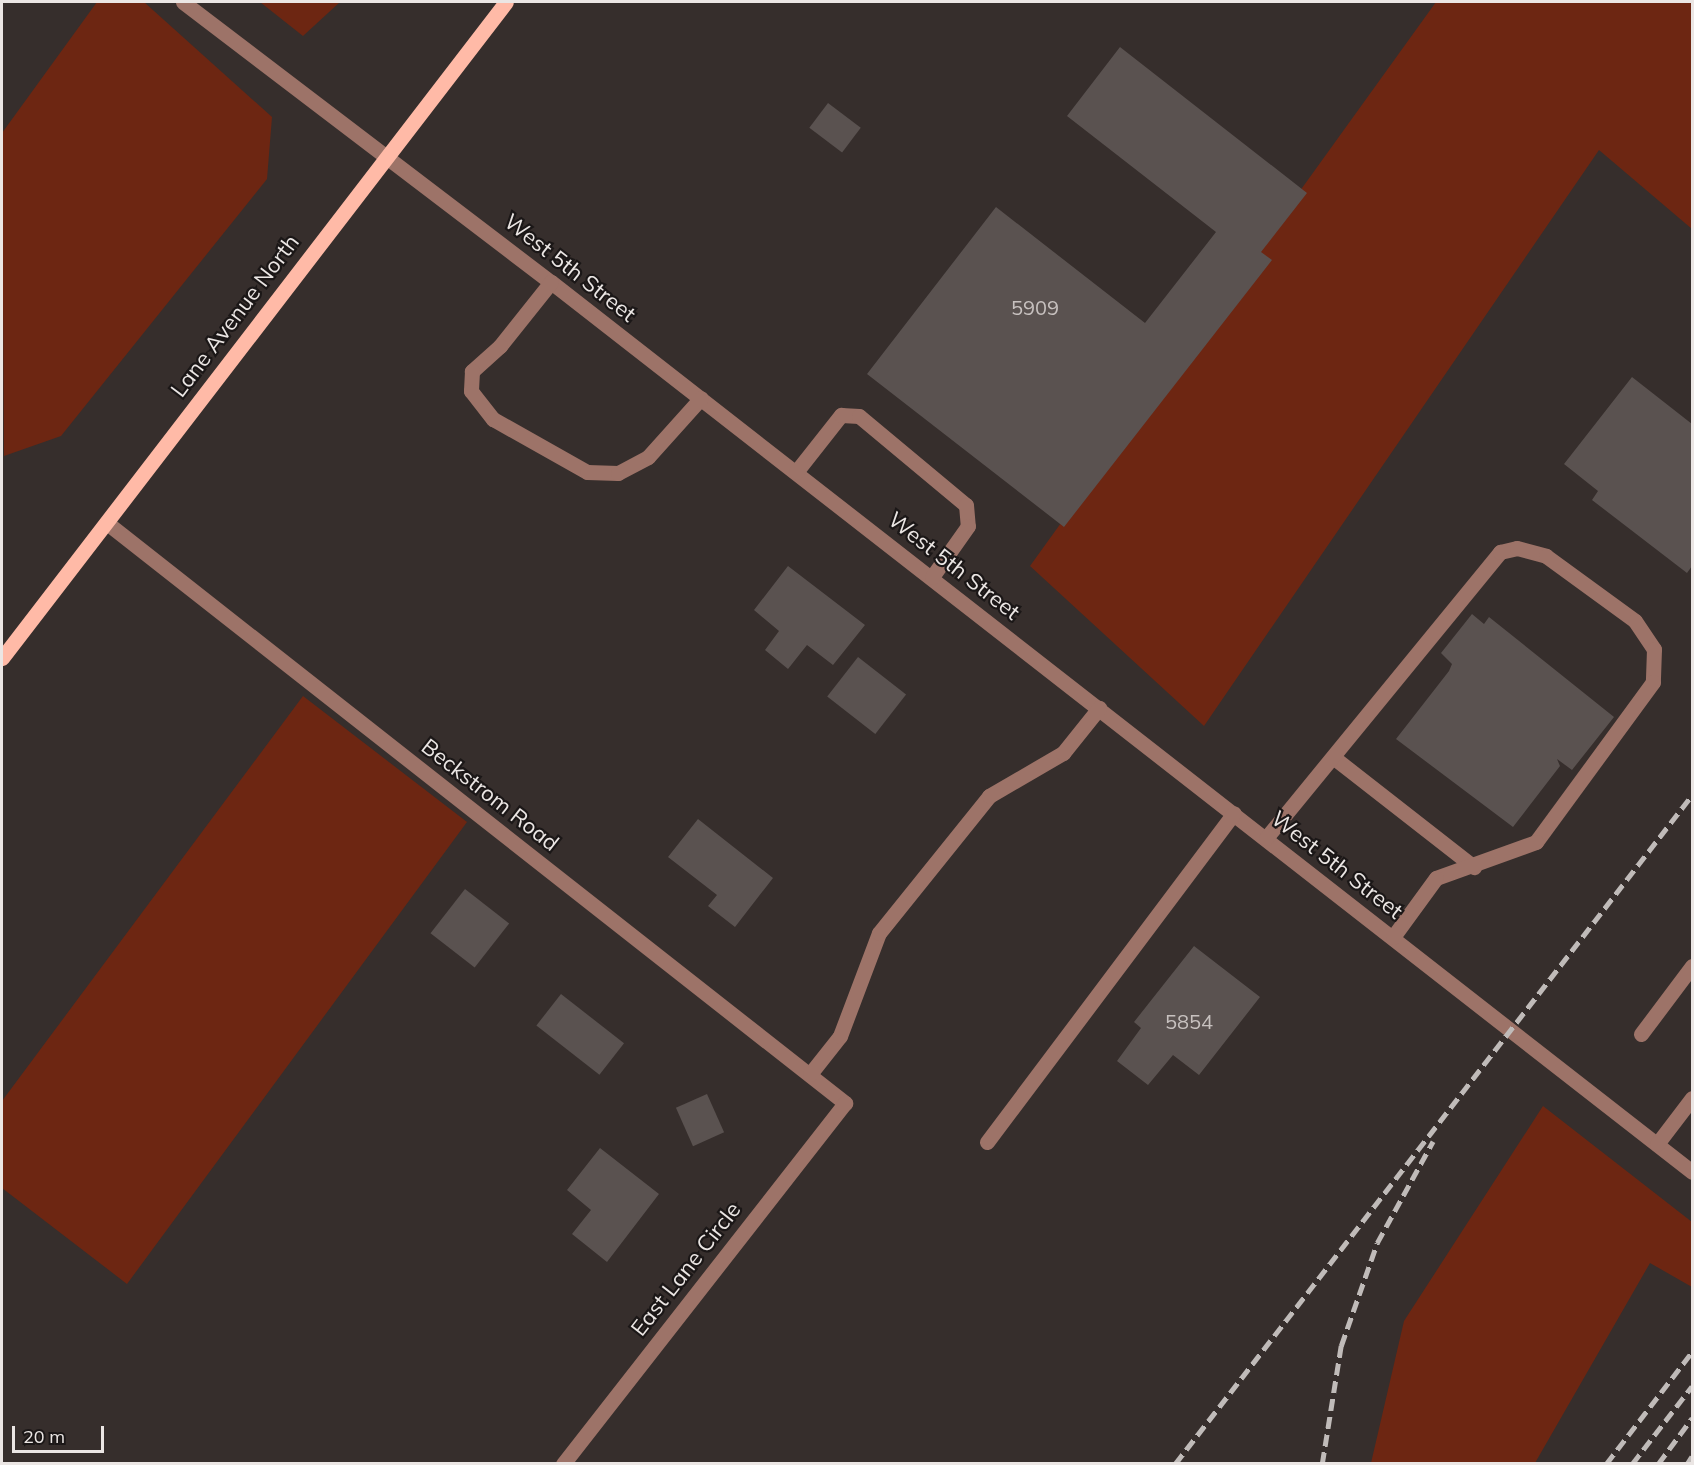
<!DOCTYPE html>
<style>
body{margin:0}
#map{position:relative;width:1694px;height:1465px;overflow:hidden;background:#362e2c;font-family:Mulish,sans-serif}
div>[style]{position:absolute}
.green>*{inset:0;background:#6d2612}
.building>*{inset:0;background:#5a5250;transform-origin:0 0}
.minor>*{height:15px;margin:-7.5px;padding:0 7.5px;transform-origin:7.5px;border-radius:7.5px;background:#9d7368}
.major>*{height:15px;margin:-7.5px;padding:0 7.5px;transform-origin:7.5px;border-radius:7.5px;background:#ffbaa7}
.rail>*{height:4.5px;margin-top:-2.25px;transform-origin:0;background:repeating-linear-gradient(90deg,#c0bbb9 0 12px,transparent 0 18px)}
span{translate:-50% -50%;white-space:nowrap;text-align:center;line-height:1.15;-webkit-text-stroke:4.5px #1b1717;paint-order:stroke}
.number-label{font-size:20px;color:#c7c1bf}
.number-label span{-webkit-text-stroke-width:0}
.street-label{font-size:22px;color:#ebe6e4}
.frame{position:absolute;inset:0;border:3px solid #ebe6e4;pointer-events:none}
.scale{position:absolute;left:12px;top:1426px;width:92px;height:27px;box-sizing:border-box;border:3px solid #ebe6e4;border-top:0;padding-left:8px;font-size:18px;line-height:21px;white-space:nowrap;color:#ebe6e4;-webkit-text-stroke:4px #1b1717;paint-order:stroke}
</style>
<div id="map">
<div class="green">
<div style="clip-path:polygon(97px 2px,144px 2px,272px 117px,267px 179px,61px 436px,4px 456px,2px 133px)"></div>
<div style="clip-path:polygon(260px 2px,340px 2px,303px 36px)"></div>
<div style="clip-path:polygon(1436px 2px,1692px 2px,1692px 229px,1599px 150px,1204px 726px,1030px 566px)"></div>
<div style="clip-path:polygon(303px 696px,467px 822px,127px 1284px,2px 1188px,2px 1101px)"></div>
<div style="clip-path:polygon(1543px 1106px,1692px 1222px,1692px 1287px,1650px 1263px,1535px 1463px,1371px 1463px,1404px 1321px)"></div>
</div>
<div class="building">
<div style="clip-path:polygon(1120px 47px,1307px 193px,1261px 252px,1272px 260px,1064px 527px,867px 374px,996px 207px,1145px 323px,1216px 232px,1067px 116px)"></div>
<div style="left:828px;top:103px;width:41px;height:31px;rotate:37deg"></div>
<div style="clip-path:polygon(1632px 377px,1692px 424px,1692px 566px,1687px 573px,1592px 500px,1598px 491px,1564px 464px)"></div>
<div style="clip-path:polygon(788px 566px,865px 625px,833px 665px,807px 645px,788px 669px,765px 650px,779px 631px,754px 610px)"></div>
<div style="clip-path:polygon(1472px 614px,1484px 624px,1489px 617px,1614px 717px,1572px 770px,1557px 759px,1560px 766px,1513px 827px,1396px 739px,1449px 671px,1452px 664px,1441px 653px)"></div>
<div style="left:858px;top:657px;width:61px;height:50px;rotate:38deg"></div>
<div style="clip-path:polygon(698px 819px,773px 878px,735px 927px,708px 906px,717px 895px,668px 857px)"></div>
<div style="left:465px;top:889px;width:56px;height:56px;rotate:38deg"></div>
<div style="clip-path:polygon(1194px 946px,1260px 997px,1199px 1075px,1173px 1055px,1148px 1085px,1117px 1061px,1141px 1028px,1134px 1022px)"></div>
<div style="left:561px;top:994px;width:80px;height:40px;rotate:38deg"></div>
<div style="left:707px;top:1094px;width:42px;height:34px;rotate:66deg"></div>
<div style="clip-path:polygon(600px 1148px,659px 1194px,607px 1262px,572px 1234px,591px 1210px,567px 1190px)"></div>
</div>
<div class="minor">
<div style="left:183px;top:2px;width:462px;rotate:37.3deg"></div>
<div style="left:551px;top:282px;width:1447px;rotate:37.95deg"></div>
<div style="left:551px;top:282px;width:82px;rotate:128.6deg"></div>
<div style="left:500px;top:346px;width:38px;rotate:138deg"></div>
<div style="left:472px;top:371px;width:20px;rotate:93deg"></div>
<div style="left:471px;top:391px;width:36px;rotate:52deg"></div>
<div style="left:493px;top:419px;width:108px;rotate:29.4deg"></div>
<div style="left:587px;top:472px;width:31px;rotate:2deg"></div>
<div style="left:618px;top:473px;width:34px;rotate:-28deg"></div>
<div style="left:648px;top:457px;width:79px;rotate:-48.1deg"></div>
<div style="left:796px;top:472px;width:73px;rotate:-51.7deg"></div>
<div style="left:841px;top:415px;width:18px;rotate:3deg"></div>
<div style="left:859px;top:416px;width:139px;rotate:39.8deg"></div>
<div style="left:966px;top:505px;width:21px;rotate:85deg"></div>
<div style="left:968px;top:526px;width:62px;rotate:125.2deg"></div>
<div style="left:107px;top:523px;width:939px;rotate:38.16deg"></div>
<div style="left:845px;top:1103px;width:458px;rotate:128deg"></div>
<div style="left:1333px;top:757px;width:179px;rotate:38deg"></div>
<div style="left:1266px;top:838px;width:370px;rotate:-50.7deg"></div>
<div style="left:1500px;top:552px;width:17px;rotate:-13deg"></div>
<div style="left:1517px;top:548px;width:30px;rotate:15deg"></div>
<div style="left:1546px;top:556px;width:110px;rotate:36.1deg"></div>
<div style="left:1635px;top:621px;width:34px;rotate:56deg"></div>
<div style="left:1654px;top:649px;width:33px;rotate:92deg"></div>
<div style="left:1653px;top:682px;width:198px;rotate:126.2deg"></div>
<div style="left:1536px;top:842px;width:106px;rotate:160.2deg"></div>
<div style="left:1436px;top:878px;width:73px;rotate:126.1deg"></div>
<div style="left:1641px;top:1034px;width:85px;rotate:-53.1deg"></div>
<div style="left:810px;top:1074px;width:48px;rotate:-51.7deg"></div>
<div style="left:840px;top:1036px;width:110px;rotate:-69.3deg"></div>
<div style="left:879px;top:933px;width:176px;rotate:-51.2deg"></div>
<div style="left:989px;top:796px;width:86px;rotate:-30.2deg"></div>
<div style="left:1063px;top:753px;width:58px;rotate:-51.3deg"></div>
<div style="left:987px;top:1142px;width:411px;rotate:-53.1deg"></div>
<div style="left:1657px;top:1144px;width:58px;rotate:-52.7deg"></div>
</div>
<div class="major">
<div style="left:2px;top:658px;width:827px;rotate:-52.47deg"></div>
</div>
<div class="rail">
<div style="left:1175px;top:1464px;width:845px;rotate:-52.3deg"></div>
<div style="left:1322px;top:1464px;width:120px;rotate:-80.9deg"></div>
<div style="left:1341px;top:1346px;width:109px;rotate:-70.7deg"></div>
<div style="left:1377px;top:1243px;width:116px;rotate:-61.2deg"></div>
<div style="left:1606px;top:1464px;width:141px;rotate:-52.5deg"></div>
<div style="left:1632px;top:1464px;width:98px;rotate:-52.4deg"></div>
<div style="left:1658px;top:1464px;width:57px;rotate:-53.5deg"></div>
<div style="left:1687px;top:1464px;width:9px;rotate:-58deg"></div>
</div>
<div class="number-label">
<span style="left:1035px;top:307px">5909</span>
<span style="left:1189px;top:1021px">5854</span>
</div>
<div class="street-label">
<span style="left:570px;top:268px;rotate:38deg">West 5th Street</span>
<span style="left:235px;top:316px;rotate:-53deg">Lane Avenue North</span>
<span style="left:954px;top:566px;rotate:38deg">West 5th Street</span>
<span style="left:490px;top:795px;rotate:38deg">Beckstrom Road</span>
<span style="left:1337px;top:865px;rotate:38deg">West 5th Street</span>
<span style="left:686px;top:1269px;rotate:-52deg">East Lane Circle</span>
</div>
<div class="frame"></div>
<div class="scale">20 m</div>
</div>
